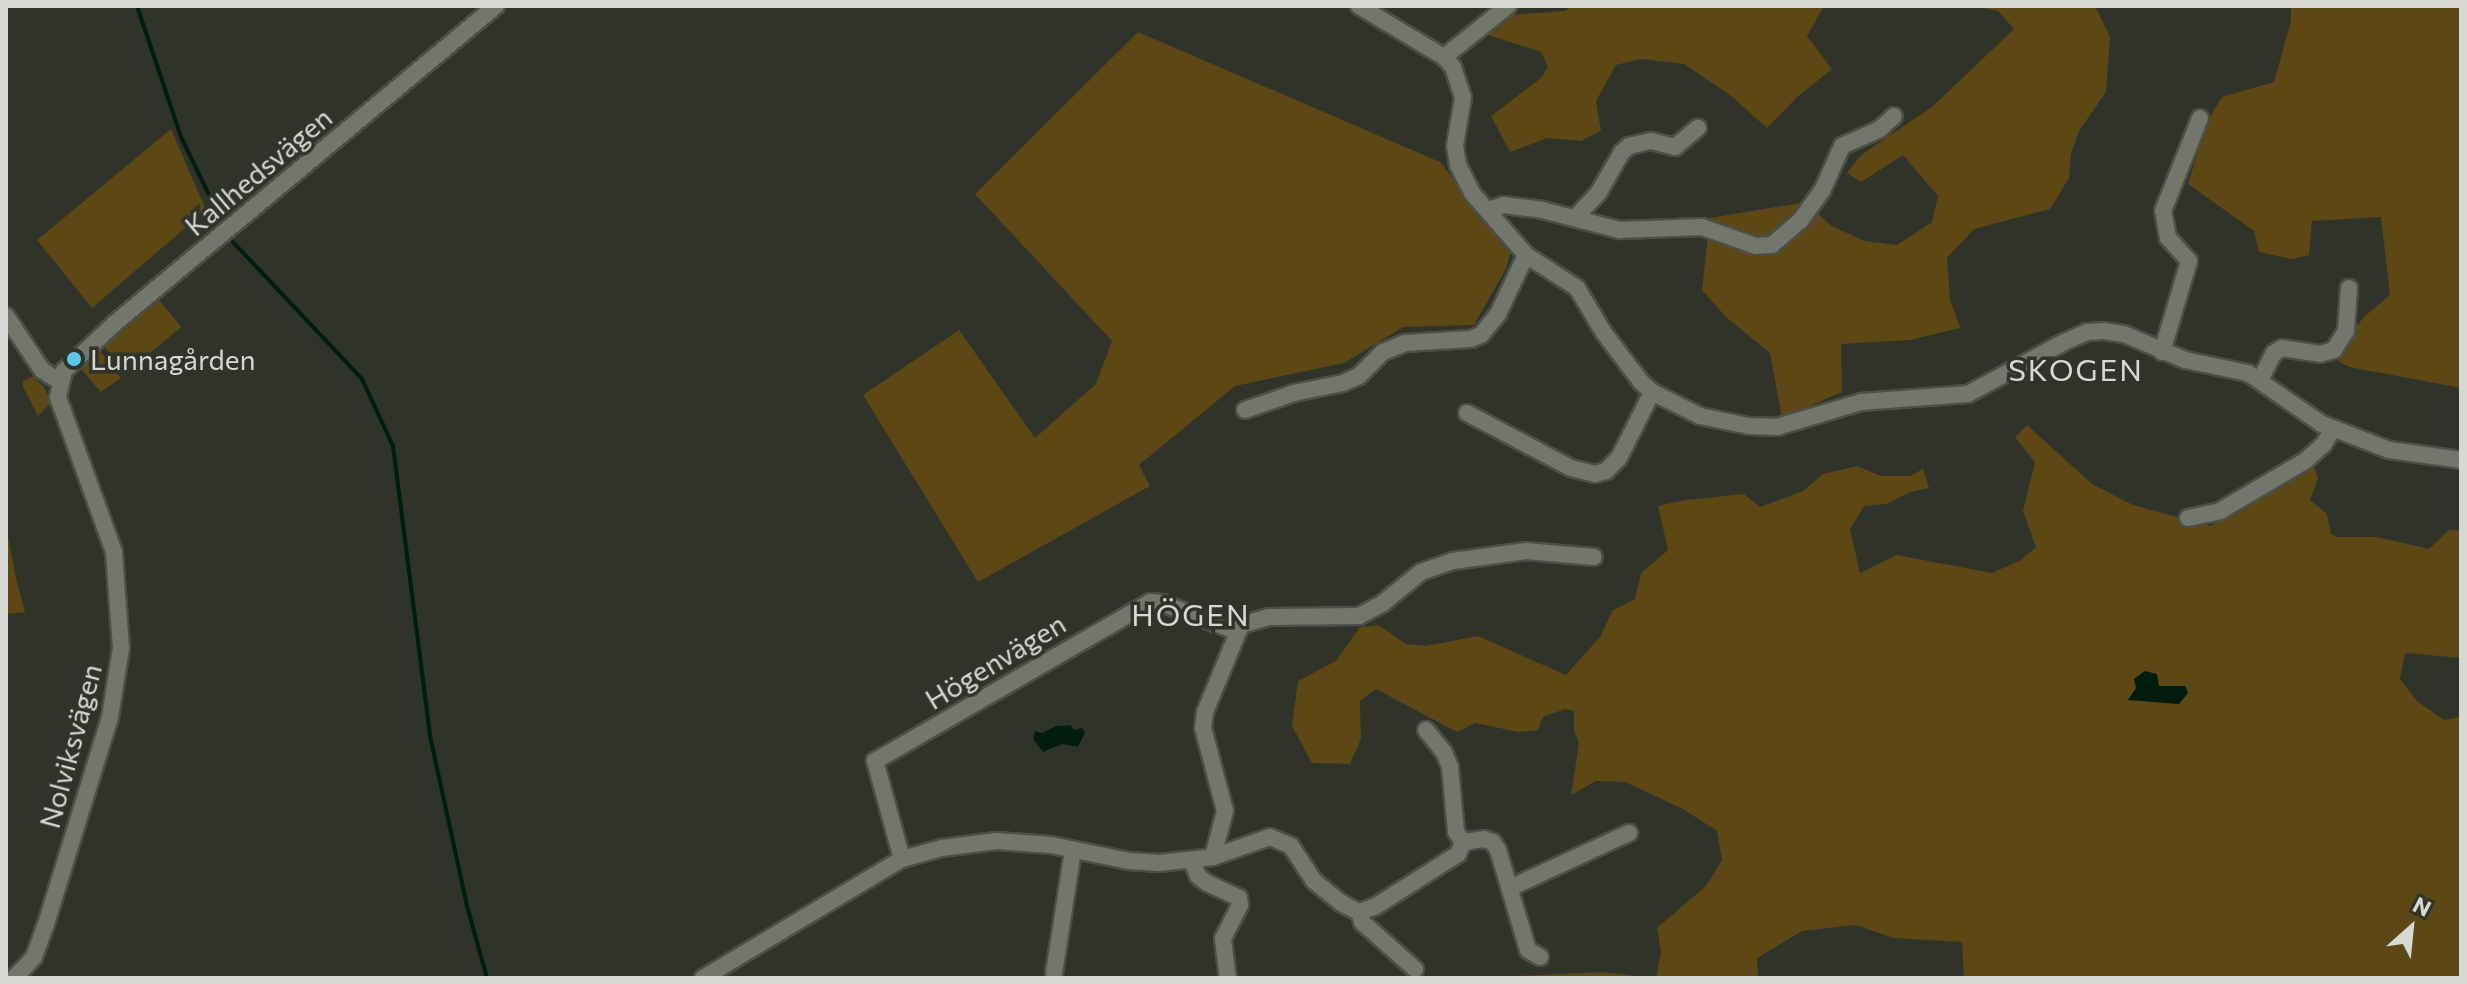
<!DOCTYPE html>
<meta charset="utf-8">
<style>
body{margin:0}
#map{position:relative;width:2467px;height:984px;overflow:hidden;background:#2f3329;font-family:Commissioner,sans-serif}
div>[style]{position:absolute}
.green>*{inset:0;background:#5c4715;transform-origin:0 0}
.water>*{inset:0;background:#001d10}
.stream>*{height:4px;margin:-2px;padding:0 2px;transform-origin:2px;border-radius:2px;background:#001d10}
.roads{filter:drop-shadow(2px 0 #4c4f48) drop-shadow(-2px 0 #4c4f48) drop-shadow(0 2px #4c4f48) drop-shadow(0 -2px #4c4f48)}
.minor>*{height:16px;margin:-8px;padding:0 8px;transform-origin:8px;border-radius:8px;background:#72766b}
.dots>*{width:22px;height:22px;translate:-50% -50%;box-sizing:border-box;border:4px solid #2f3329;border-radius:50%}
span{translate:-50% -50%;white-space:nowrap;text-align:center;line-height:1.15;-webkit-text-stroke:7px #2f3329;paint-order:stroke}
.street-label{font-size:28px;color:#d6d9d3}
.poi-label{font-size:28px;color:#d6d9d3}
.left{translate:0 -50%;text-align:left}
.neighbourhood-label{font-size:30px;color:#d6d9d3;letter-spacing:2px}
.frame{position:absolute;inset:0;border:8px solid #d6d9d3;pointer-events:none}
.north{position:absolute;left:2371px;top:888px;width:80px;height:80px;-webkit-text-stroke:6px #2f3329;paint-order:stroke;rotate:27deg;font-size:22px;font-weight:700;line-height:32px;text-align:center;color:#d6d9d3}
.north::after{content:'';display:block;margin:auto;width:28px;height:36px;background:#d6d9d3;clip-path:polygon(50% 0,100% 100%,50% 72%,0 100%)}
</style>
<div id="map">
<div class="green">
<div style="clip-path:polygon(1572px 6px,1824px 6px,1807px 36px,1832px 69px,1797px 97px,1767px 128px,1730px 95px,1684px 64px,1641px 59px,1616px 65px,1596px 101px,1601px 131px,1581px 141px,1547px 138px,1510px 152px,1491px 116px,1541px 78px,1548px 67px,1541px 52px,1485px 34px,1509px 15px,1565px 11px)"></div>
<div style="clip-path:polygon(1972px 6px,2095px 6px,2110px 37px,2106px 92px,2079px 131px,2071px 154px,2069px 178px,2050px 209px,1974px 229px,1947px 258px,1950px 299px,1960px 328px,1910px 340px,1841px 344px,1842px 392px,1782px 418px,1770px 353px,1726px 317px,1702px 290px,1710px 218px,1806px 202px,1830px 225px,1864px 241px,1897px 245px,1932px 222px,1938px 196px,1903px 155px,1861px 182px,1847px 173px,1861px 155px,1932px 107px,2014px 29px,1998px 11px)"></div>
<div style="clip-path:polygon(2291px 6px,2461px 6px,2461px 388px,2349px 367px,2330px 356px,2365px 316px,2390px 295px,2381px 217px,2312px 221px,2309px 255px,2292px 259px,2259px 252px,2254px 231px,2188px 184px,2207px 122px,2222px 97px,2274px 82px,2291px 21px)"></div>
<div style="clip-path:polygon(1138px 32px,1440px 162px,1511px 251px,1506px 269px,1474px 325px,1403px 327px,1344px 363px,1235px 386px,1139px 465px,1150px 486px,978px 582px,863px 395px,959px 330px,1035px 438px,1096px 384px,1112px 341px,975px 194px)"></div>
<div style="clip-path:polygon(171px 129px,206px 210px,92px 308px,37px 240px)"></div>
<div style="left:159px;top:300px;width:35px;height:72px;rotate:50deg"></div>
<div style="clip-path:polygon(97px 347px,121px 378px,101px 392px,81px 369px)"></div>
<div style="clip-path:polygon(33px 377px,44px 387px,51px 403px,38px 416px,23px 387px,23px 381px)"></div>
<div style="clip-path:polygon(2027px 425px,2092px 484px,2133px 505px,2210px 526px,2313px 463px,2318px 478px,2310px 500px,2327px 514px,2331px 534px,2337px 537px,2377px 537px,2429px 549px,2449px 530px,2461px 530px,2461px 658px,2405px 653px,2400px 679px,2417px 701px,2444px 720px,2461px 717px,2461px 978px,1964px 978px,1962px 942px,1893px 938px,1856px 925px,1802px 931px,1757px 958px,1758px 978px,1474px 978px,1602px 972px,1656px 978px,1661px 952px,1657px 928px,1706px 886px,1722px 860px,1717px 831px,1683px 809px,1625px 782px,1596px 781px,1571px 795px,1579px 743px,1574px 731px,1574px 711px,1565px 709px,1543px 717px,1538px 730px,1519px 732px,1475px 723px,1457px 732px,1376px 689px,1360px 701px,1361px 739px,1350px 764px,1312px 763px,1292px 726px,1298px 681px,1336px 661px,1360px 627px,1378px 625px,1406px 644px,1426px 646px,1478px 636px,1566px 675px,1600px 637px,1613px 610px,1635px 599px,1641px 573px,1668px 550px,1658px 506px,1685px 500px,1744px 494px,1760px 507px,1803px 491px,1823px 474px,1857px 466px,1881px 476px,1910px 476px,1923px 469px,1929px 488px,1910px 492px,1886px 504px,1864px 506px,1850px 529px,1860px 573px,1897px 555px,1992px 573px,2021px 560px,2036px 547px,2023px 511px,2035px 462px,2015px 437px)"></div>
<div style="clip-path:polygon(6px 526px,16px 578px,25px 612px,6px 614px)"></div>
</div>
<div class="water">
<div style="clip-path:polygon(2145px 671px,2157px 674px,2159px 686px,2185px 686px,2188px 693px,2179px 704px,2128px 700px,2136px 688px,2134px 679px)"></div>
<div style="clip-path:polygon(1070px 725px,1075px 730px,1082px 728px,1085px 733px,1078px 747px,1062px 744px,1043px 752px,1033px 739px,1035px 731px,1042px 733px,1056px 726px)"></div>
</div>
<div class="stream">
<div style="left:137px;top:6px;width:138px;rotate:71.4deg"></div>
<div style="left:181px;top:137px;width:94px;rotate:64.2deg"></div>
<div style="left:233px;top:242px;width:188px;rotate:46.7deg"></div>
<div style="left:362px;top:379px;width:74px;rotate:65.2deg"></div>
<div style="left:393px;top:446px;width:292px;rotate:82.7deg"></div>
<div style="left:430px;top:736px;width:174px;rotate:77.7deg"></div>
<div style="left:467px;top:906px;width:75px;rotate:74.5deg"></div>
</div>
<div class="roads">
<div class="minor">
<div style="left:1359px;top:6px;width:99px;rotate:31deg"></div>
<div style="left:1444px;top:57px;width:13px;rotate:48deg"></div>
<div style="left:1453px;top:67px;width:32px;rotate:72deg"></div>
<div style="left:1463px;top:97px;width:50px;rotate:99.3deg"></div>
<div style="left:1455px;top:146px;width:19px;rotate:81deg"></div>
<div style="left:1458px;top:165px;width:31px;rotate:63deg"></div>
<div style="left:1472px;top:193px;width:82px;rotate:48.9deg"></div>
<div style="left:1526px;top:255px;width:61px;rotate:32.9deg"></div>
<div style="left:1577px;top:288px;width:52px;rotate:59deg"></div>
<div style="left:1604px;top:333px;width:61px;rotate:52.9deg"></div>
<div style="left:1641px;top:382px;width:15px;rotate:42deg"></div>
<div style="left:1652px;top:392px;width:54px;rotate:26.6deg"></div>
<div style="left:1700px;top:416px;width:50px;rotate:11.5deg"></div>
<div style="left:1749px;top:426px;width:28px;rotate:2deg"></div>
<div style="left:1777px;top:427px;width:88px;rotate:-16.6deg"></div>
<div style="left:1861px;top:402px;width:107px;rotate:-4.3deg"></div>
<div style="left:1968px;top:394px;width:109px;rotate:-28.4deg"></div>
<div style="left:2064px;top:342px;width:25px;rotate:-23deg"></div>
<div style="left:2087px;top:332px;width:17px;rotate:-3deg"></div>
<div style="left:2104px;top:331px;width:20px;rotate:9deg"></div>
<div style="left:2124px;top:334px;width:66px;rotate:23.1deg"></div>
<div style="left:2185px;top:360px;width:64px;rotate:11.7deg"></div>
<div style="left:2248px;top:373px;width:90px;rotate:34.6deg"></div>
<div style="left:2322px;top:424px;width:72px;rotate:21.2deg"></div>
<div style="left:2389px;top:450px;width:73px;rotate:7.9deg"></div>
<div style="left:1444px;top:57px;width:82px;rotate:-38.6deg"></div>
<div style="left:1488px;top:210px;width:16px;rotate:-18deg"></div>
<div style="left:1503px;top:205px;width:39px;rotate:7deg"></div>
<div style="left:1542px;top:210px;width:81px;rotate:14.4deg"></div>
<div style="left:1620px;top:230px;width:82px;rotate:-2.1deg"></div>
<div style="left:1702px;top:227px;width:57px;rotate:19.4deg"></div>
<div style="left:1756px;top:246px;width:16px;rotate:-4deg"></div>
<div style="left:1772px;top:245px;width:37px;rotate:-41deg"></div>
<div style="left:1800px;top:221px;width:37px;rotate:-54deg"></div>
<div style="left:1822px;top:191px;width:49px;rotate:-66deg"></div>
<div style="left:1842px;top:146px;width:42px;rotate:-24.1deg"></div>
<div style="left:1880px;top:129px;width:19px;rotate:-43deg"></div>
<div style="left:1575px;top:218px;width:35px;rotate:-47deg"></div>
<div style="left:1599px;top:192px;width:46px;rotate:-60.1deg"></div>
<div style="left:1622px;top:152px;width:9px;rotate:-41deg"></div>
<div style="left:1629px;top:146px;width:23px;rotate:-13deg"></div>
<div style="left:1651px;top:141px;width:25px;rotate:14deg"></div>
<div style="left:1675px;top:147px;width:30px;rotate:-40deg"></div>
<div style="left:6px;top:316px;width:65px;rotate:56.3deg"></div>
<div style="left:42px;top:370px;width:20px;rotate:33deg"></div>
<div style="left:2162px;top:352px;width:95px;rotate:-73.5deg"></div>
<div style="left:2189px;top:261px;width:31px;rotate:-132deg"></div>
<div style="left:2168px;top:238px;width:27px;rotate:-100deg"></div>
<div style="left:2163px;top:211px;width:100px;rotate:-68.3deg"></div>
<div style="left:2260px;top:380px;width:30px;rotate:-63deg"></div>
<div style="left:2274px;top:353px;width:9px;rotate:-32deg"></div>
<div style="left:2282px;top:348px;width:38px;rotate:9deg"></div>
<div style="left:2320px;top:354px;width:15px;rotate:-16deg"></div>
<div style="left:2334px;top:350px;width:22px;rotate:-58deg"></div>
<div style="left:2346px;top:331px;width:43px;rotate:-86deg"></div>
<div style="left:1245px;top:410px;width:52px;rotate:-19.1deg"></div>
<div style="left:1294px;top:393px;width:50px;rotate:-11.5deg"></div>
<div style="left:1343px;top:383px;width:17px;rotate:-24deg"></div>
<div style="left:1359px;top:376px;width:34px;rotate:-45deg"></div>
<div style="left:1383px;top:352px;width:24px;rotate:-22deg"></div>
<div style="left:1405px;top:343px;width:66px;rotate:-3.5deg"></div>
<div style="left:1471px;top:339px;width:11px;rotate:-22deg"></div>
<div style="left:1481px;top:335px;width:27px;rotate:-51deg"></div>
<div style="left:1498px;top:314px;width:65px;rotate:-64.6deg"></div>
<div style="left:1467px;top:413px;width:118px;rotate:27.9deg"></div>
<div style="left:1571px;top:468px;width:25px;rotate:14deg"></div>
<div style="left:1595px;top:474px;width:11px;rotate:-15deg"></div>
<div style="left:1606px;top:471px;width:18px;rotate:-45deg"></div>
<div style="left:1619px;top:458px;width:74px;rotate:-63.4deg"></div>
<div style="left:2188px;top:518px;width:33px;rotate:-12deg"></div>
<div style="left:2220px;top:511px;width:99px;rotate:-30.5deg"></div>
<div style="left:2305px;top:461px;width:24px;rotate:-42deg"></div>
<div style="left:2323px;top:445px;width:19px;rotate:-58deg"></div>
<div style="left:1426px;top:730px;width:28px;rotate:51deg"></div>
<div style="left:1444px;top:752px;width:16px;rotate:68deg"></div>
<div style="left:1450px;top:767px;width:65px;rotate:84.7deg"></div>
<div style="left:1456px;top:832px;width:12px;rotate:55deg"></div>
<div style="left:1213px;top:857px;width:48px;rotate:-75.4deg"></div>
<div style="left:1225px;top:811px;width:86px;rotate:-104.8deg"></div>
<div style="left:1203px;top:728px;width:16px;rotate:-83deg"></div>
<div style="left:1205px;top:712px;width:94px;rotate:-67.5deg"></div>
<div style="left:1241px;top:625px;width:29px;rotate:-16deg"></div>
<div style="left:1269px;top:617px;width:90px;rotate:-0.6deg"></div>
<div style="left:1359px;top:616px;width:27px;rotate:-28deg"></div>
<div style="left:1383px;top:603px;width:49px;rotate:-39.2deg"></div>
<div style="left:1421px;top:572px;width:34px;rotate:-19deg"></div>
<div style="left:1453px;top:561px;width:74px;rotate:-7.8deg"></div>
<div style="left:1526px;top:551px;width:68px;rotate:5deg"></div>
<div style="left:902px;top:859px;width:102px;rotate:-105.4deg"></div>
<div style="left:875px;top:761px;width:318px;rotate:-30deg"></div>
<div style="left:1150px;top:602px;width:12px;rotate:5deg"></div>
<div style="left:1162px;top:603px;width:79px;rotate:20.7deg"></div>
<div style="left:1192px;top:861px;width:16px;rotate:68deg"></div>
<div style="left:1198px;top:876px;width:11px;rotate:38deg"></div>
<div style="left:1207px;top:883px;width:35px;rotate:25deg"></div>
<div style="left:1239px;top:898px;width:7px;rotate:82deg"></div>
<div style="left:1240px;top:905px;width:38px;rotate:117deg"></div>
<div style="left:1223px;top:939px;width:39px;rotate:83deg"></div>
<div style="left:1512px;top:887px;width:129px;rotate:-24.8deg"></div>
<div style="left:1359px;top:912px;width:10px;rotate:73deg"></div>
<div style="left:1362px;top:922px;width:71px;rotate:41.6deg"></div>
<div style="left:1054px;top:973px;width:124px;rotate:-81.2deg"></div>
<div style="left:14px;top:978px;width:29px;rotate:-46deg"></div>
<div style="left:34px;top:957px;width:35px;rotate:-70deg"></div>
<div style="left:46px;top:924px;width:217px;rotate:-72.8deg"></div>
<div style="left:110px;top:717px;width:70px;rotate:-80.9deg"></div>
<div style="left:121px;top:648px;width:96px;rotate:-94.2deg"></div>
<div style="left:114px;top:552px;width:165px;rotate:-109.9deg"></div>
<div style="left:58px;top:397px;width:27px;rotate:-77deg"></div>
<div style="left:64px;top:371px;width:69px;rotate:-43.2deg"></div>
<div style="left:114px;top:324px;width:497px;rotate:-39.8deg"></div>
<div style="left:703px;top:978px;width:232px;rotate:-30.9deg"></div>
<div style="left:902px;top:859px;width:41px;rotate:-15.4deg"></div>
<div style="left:942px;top:848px;width:55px;rotate:-7.3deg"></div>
<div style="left:997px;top:841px;width:54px;rotate:4.2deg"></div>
<div style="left:1051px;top:845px;width:80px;rotate:11.6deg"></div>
<div style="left:1129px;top:861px;width:30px;rotate:4deg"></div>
<div style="left:1159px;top:863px;width:54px;rotate:-6.3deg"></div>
<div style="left:1213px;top:857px;width:60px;rotate:-19.3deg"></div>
<div style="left:1270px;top:837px;width:23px;rotate:23deg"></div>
<div style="left:1291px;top:846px;width:42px;rotate:56.7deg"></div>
<div style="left:1314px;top:881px;width:35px;rotate:39deg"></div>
<div style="left:1341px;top:903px;width:20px;rotate:27deg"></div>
<div style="left:1359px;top:912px;width:18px;rotate:-19deg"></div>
<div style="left:1376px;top:906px;width:97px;rotate:-32.4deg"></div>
<div style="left:1458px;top:854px;width:13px;rotate:-67deg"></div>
<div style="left:1463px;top:842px;width:21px;rotate:-8deg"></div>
<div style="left:1484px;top:839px;width:9px;rotate:18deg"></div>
<div style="left:1493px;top:842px;width:9px;rotate:58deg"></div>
<div style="left:1498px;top:850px;width:104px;rotate:73.3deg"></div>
<div style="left:1528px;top:950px;width:14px;rotate:30deg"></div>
</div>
</div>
<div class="dots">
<div style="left:74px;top:359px;background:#5dc7e8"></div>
</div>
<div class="street-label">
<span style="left:258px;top:171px;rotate:-40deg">Kallhedsvägen</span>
<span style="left:995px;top:661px;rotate:-31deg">Högenvägen</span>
<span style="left:70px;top:746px;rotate:-75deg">Nolviksvägen</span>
</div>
<div class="poi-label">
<span class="left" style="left:90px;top:359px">Lunnagården</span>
</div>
<div class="neighbourhood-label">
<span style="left:2076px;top:369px">SKOGEN</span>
<span style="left:1191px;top:614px">HÖGEN</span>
</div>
<div class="frame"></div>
<div class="north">N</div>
</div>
